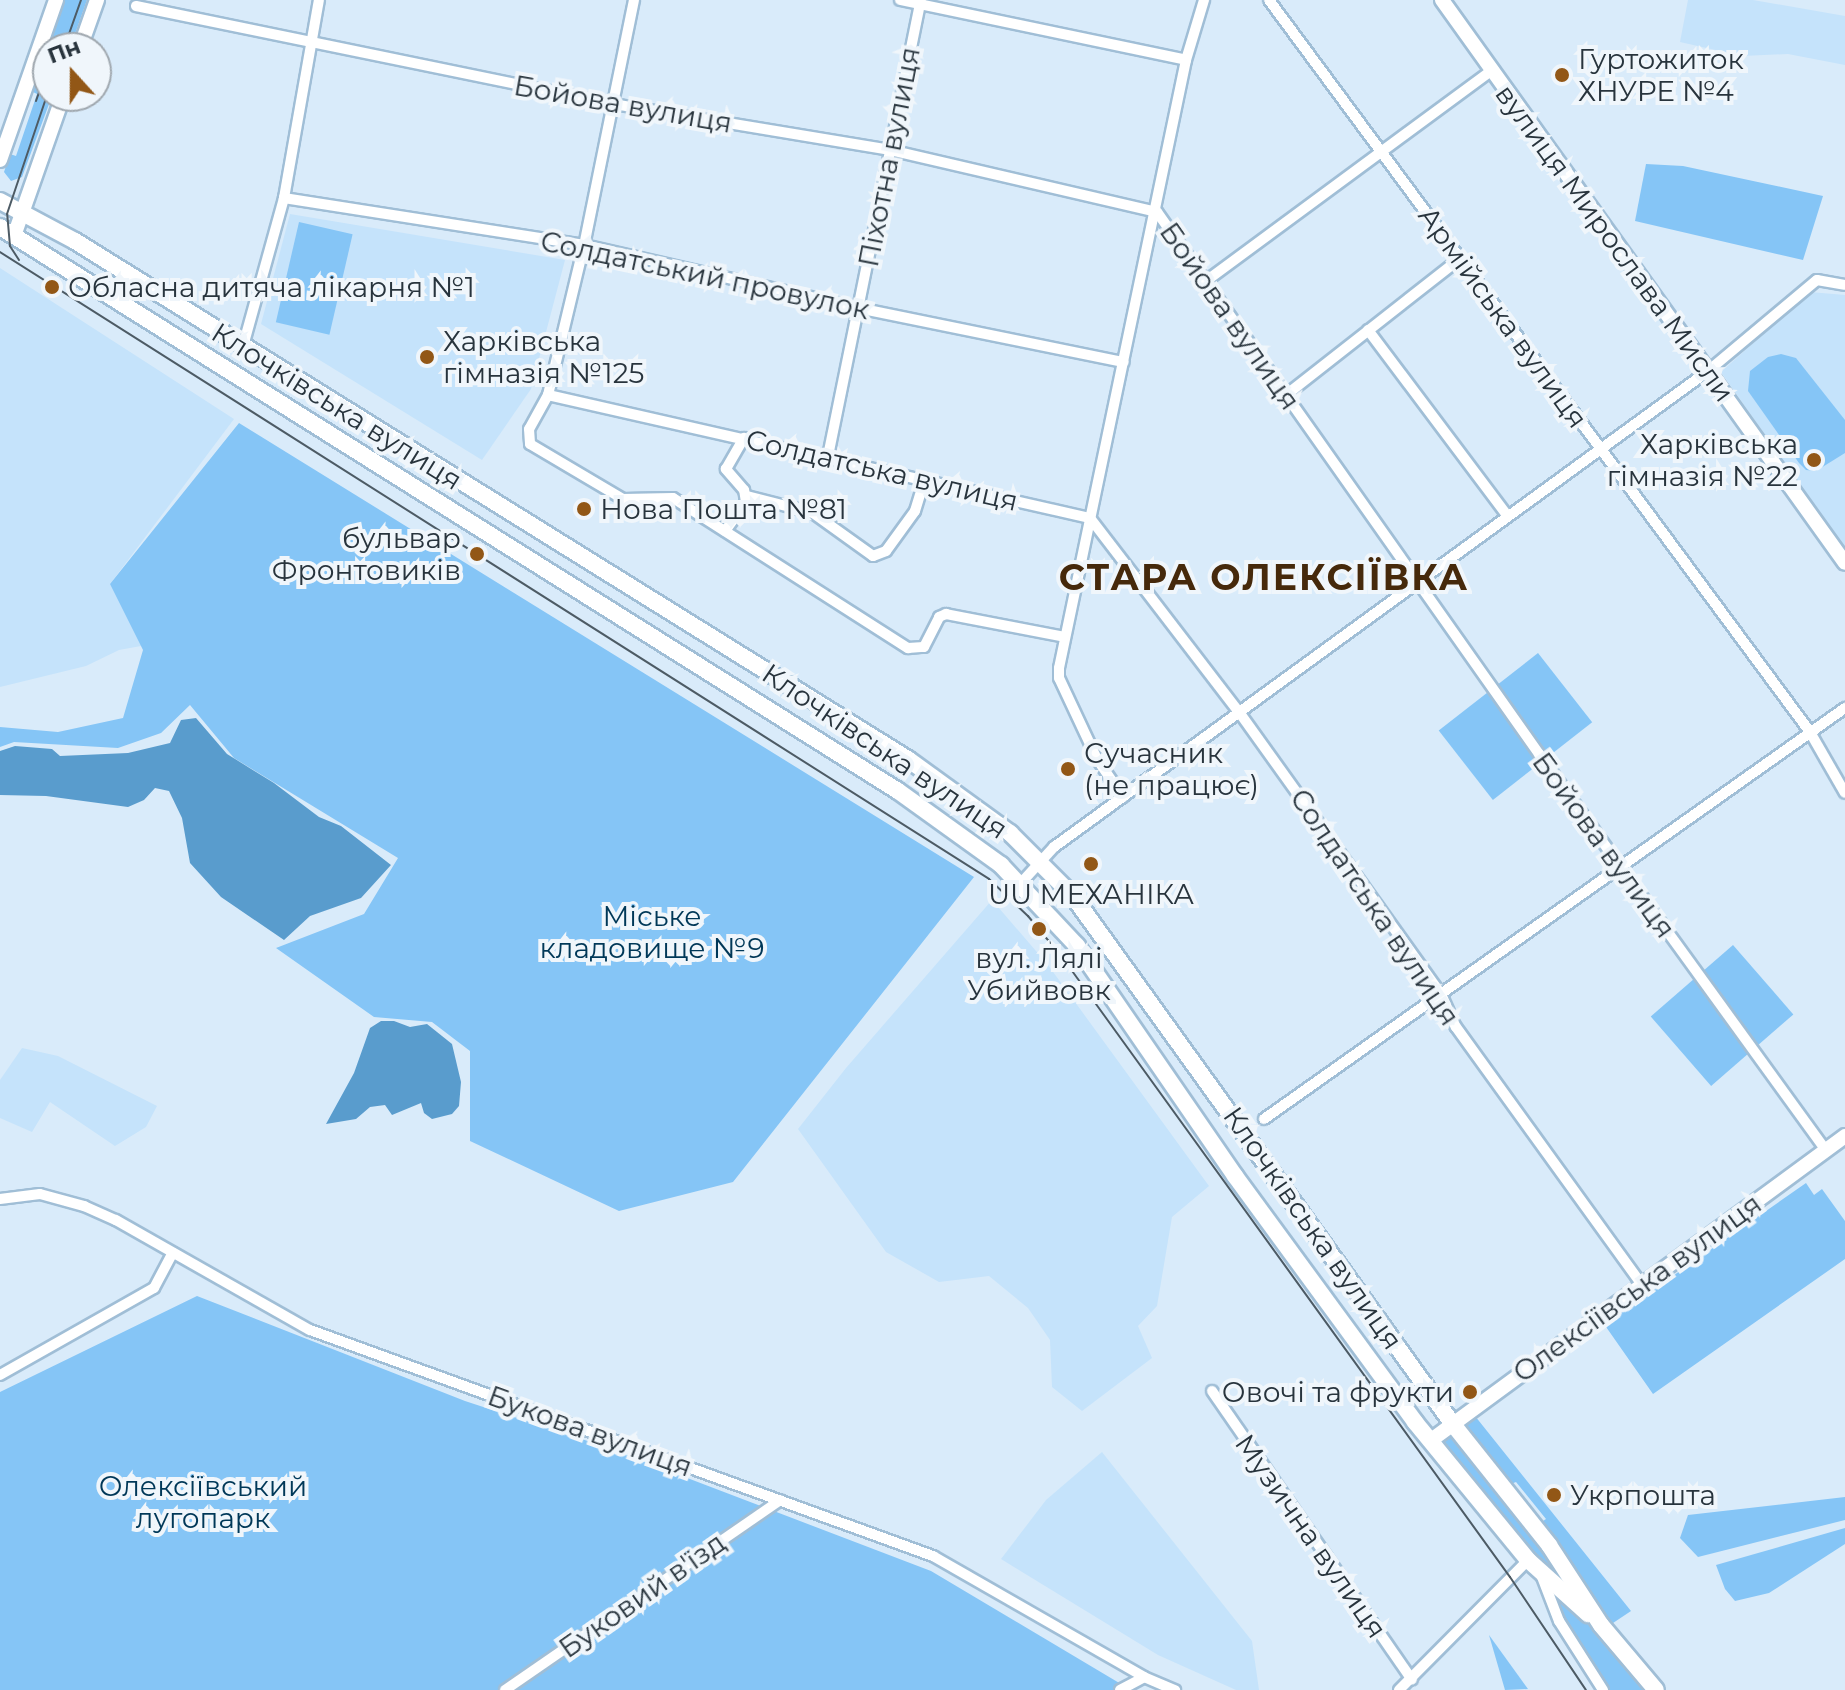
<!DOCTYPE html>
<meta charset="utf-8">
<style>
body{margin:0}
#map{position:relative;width:1845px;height:1690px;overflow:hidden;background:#d9ebfa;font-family:Montserrat,sans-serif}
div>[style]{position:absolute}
.built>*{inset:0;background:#c5e3fb}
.green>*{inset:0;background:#85c5f6;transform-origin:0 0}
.water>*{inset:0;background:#599ccd}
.roads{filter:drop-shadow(2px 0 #a0bed6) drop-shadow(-2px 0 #a0bed6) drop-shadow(0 2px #a0bed6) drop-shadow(0 -2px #a0bed6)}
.street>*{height:10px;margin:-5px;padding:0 5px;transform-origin:5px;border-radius:5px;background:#fff}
.secondary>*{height:14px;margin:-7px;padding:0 7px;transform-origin:7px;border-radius:7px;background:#fff}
.primary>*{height:16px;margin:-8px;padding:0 8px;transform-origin:8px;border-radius:8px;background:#fff}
.tram>*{height:2px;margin:-1px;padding:0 1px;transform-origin:1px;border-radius:1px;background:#4d5b65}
.dots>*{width:22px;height:22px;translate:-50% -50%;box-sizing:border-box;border:4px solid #f0f6fb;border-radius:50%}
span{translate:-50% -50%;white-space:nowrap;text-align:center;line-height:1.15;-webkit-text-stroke:8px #f0f6fb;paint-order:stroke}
.poi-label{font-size:28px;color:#28343d}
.left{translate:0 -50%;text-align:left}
.right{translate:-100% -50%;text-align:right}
.street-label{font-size:28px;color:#28343d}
.park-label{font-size:28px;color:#003858}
.district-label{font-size:36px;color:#46290b;font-weight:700;letter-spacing:2px}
.north{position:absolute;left:32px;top:32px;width:80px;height:80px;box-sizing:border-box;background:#f0f6fb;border:2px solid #a0a8af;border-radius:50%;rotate:339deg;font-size:22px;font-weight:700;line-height:32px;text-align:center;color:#28343d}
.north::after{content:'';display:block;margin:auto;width:28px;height:36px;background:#925716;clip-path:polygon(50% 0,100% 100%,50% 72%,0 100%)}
</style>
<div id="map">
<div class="built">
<div style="clip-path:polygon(1688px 0,1753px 0,1845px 16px,1845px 65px,1788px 54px,1742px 56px,1680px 42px)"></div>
<div style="clip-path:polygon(290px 214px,565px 260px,531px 389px,482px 460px,261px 324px)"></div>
<div style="clip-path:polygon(0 268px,234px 419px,110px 584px,148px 628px,141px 646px,119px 650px,86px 666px,0 687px)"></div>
<div style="clip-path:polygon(1810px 292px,1845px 295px,1845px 549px,1721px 372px)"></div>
<div style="clip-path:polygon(992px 900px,1048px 965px,1209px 1186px,1172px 1217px,1157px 1306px,1138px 1326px,1152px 1358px,1082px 1411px,1052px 1387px,1050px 1340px,1028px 1308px,989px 1276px,939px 1282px,886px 1252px,798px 1129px,846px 1068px)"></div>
<div style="clip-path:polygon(22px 1048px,58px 1056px,157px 1106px,146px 1127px,115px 1146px,50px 1102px,32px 1132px,0 1118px,0 1080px)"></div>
<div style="clip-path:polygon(1102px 1452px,1252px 1641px,1259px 1690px,1236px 1690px,1158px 1655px,1001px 1559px,1046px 1500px)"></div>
</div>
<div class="green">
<div style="clip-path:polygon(64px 0,87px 0,70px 48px,48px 48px,48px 96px,52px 96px,22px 177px,11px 181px,4px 172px,10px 154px,16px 156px,37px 94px,33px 92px)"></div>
<div style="clip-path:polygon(1646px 164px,1683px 166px,1823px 196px,1803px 260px,1635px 221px)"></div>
<div style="left:299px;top:222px;width:55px;height:103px;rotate:13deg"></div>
<div style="clip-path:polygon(1781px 354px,1796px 358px,1845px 420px,1845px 453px,1816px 471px,1806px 470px,1799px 463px,1748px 391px,1750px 371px,1768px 357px)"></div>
<div style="clip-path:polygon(239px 423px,974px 877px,733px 1182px,619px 1211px,470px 1141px,470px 1051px,432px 1022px,374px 1017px,276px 948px,364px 914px,398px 858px,234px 758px,190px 705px,161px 733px,118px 748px,14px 742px,0 747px,0 727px,58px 732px,123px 718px,143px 650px,110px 584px)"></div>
<div style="left:1538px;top:653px;width:88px;height:126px;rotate:52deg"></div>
<div style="left:1733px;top:945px;width:92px;height:109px;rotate:49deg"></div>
<div style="clip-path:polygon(1806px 1183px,1814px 1195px,1822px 1189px,1845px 1221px,1845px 1259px,1653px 1394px,1604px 1324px)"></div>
<div style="clip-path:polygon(197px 1296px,465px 1401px,606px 1447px,931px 1571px,1131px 1690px,0 1690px,0 1392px)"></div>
<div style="clip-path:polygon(evenodd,1475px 1416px,1631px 1611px,1610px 1625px,1656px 1690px,1603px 1690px,1528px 1560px,1430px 1441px,1475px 1416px,1516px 1482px,1546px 1519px,1534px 1527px,1503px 1487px,1516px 1482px)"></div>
<div style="clip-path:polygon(1845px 1497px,1845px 1520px,1698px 1557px,1680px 1538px,1688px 1515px)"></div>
<div style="clip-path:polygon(1845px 1528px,1845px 1544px,1769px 1593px,1735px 1601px,1725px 1589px,1716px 1565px)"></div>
<div style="clip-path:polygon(1489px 1635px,1528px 1689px,1505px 1690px)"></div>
</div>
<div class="water">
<div style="clip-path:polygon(196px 718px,227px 754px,274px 783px,319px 817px,341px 826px,391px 865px,361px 898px,310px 916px,284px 940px,221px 897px,190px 863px,182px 818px,169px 791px,155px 788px,144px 800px,128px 807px,46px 796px,0 795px,0 751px,15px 746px,52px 749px,60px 756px,128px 753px,170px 743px,181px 720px)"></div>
<div style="clip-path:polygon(394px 1021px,410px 1027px,427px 1024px,452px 1044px,461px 1082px,459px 1106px,452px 1114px,432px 1119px,424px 1113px,421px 1103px,392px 1115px,385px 1105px,370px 1107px,356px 1119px,326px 1124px,354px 1073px,370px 1028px,381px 1021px)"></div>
</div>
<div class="roads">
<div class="street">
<div style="left:634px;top:0;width:250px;rotate:101.5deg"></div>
<div style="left:584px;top:245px;width:154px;rotate:103.5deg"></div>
<div style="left:548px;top:395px;width:39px;rotate:119deg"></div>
<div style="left:529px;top:429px;width:15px;rotate:86deg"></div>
<div style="left:530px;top:444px;width:108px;rotate:30.6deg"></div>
<div style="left:623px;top:499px;width:50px;rotate:-1.1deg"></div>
<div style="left:673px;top:498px;width:279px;rotate:32.6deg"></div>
<div style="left:908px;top:648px;width:16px;rotate:-4deg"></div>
<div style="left:924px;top:647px;width:34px;rotate:-63deg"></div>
<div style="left:939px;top:617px;width:8px;rotate:-23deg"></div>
<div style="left:946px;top:614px;width:121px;rotate:10.9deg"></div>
<div style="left:900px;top:0;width:292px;rotate:11.8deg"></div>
<div style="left:1269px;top:0;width:910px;rotate:53.53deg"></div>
<div style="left:1810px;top:732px;width:70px;rotate:60.2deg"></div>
<div style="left:136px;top:6px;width:487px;rotate:11.6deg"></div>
<div style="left:613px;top:104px;width:281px;rotate:9.4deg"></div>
<div style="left:890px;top:150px;width:274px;rotate:13.1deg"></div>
<div style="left:1157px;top:212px;width:663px;rotate:54.82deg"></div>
<div style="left:1539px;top:754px;width:489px;rotate:54.1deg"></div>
<div style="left:284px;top:198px;width:304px;rotate:8.9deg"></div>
<div style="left:584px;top:245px;width:281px;rotate:12.9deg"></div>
<div style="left:858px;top:308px;width:271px;rotate:11.5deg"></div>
<div style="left:1206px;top:281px;width:354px;rotate:-36.4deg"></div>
<div style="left:1368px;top:330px;width:231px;rotate:53.1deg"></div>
<div style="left:243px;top:346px;width:154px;rotate:-74.5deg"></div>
<div style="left:284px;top:198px;width:201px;rotate:-80deg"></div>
<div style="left:548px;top:395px;width:556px;rotate:12.79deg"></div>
<div style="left:1090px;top:518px;width:245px;rotate:52.5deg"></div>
<div style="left:1239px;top:712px;width:347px;rotate:54.4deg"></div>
<div style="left:1441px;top:994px;width:36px;rotate:66deg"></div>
<div style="left:1456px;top:1027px;width:318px;rotate:54.2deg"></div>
<div style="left:1286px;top:395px;width:222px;rotate:-38.1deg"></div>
<div style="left:828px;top:456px;width:465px;rotate:-78.5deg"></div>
<div style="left:747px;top:496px;width:68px;rotate:14.4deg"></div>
<div style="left:813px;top:513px;width:74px;rotate:35.6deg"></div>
<div style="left:873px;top:556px;width:14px;rotate:-21deg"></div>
<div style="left:886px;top:551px;width:49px;rotate:-54.1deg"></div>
<div style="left:915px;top:511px;width:34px;rotate:-73deg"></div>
<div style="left:725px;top:531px;width:36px;rotate:-54deg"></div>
<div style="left:746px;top:502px;width:12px;rotate:-99deg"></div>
<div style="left:744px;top:490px;width:28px;rotate:-131deg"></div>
<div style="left:726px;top:469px;width:36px;rotate:-60deg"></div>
<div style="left:1123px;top:797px;width:46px;rotate:-124.4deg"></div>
<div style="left:1097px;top:759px;width:89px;rotate:-115.1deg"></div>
<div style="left:1059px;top:678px;width:10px;rotate:-90deg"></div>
<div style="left:1059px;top:668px;width:621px;rotate:-78.2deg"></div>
<div style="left:1186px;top:60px;width:63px;rotate:-73.3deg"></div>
<div style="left:1021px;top:883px;width:49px;rotate:-47.5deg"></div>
<div style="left:1054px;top:847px;width:809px;rotate:-36.05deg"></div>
<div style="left:1708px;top:371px;width:142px;rotate:-39.9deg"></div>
<div style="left:1817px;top:280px;width:28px;rotate:10deg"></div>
<div style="left:1264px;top:1119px;width:712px;rotate:-35.28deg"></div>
<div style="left:0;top:1199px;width:40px;rotate:-7.1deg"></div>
<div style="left:40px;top:1194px;width:46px;rotate:15.3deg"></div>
<div style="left:84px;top:1206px;width:35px;rotate:24deg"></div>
<div style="left:116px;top:1220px;width:223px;rotate:29.6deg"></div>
<div style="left:310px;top:1330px;width:663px;rotate:19.94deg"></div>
<div style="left:933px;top:1556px;width:243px;rotate:29.8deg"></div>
<div style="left:1144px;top:1677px;width:34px;rotate:23deg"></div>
<div style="left:0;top:1375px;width:177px;rotate:-29.5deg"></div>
<div style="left:154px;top:1288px;width:40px;rotate:-62deg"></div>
<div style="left:1212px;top:1391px;width:351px;rotate:55.3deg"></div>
<div style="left:1542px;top:1577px;width:47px;rotate:68.9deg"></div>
<div style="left:1559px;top:1621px;width:82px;rotate:57.5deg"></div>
<div style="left:505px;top:1690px;width:334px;rotate:-34.6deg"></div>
<div style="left:1120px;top:1690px;width:27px;rotate:-28deg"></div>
<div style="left:1399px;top:1690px;width:183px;rotate:-45.2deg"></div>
</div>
<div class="secondary">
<div style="left:1442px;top:0;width:692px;rotate:54.4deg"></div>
<div style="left:80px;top:48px;width:51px;rotate:-70.5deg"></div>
<div style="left:0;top:160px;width:170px;rotate:-70.7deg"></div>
<div style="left:14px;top:236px;width:148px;rotate:-70.7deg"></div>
<div style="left:1430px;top:1441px;width:515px;rotate:-36.31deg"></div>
</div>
<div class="primary">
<div style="left:0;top:201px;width:85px;rotate:28.1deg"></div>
<div style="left:75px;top:241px;width:982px;rotate:31.89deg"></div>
<div style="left:909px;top:760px;width:125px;rotate:35.9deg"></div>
<div style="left:1010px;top:833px;width:89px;rotate:45deg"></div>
<div style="left:1073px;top:896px;width:649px;rotate:54.28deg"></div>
<div style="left:1452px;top:1423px;width:156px;rotate:51.5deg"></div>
<div style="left:1549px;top:1545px;width:95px;rotate:57deg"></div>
<div style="left:1601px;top:1625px;width:85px;rotate:49.8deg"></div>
<div style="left:0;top:227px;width:1060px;rotate:32.13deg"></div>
<div style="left:898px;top:791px;width:127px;rotate:35.7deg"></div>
<div style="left:1001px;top:865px;width:111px;rotate:46.8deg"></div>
<div style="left:1077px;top:946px;width:279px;rotate:55.5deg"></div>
<div style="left:1235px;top:1176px;width:305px;rotate:53.8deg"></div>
<div style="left:1415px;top:1422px;width:178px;rotate:50.7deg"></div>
<div style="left:1528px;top:1560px;width:81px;rotate:42deg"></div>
</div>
</div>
<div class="tram">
<div style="left:64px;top:48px;width:51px;rotate:-70.5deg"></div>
<div style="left:36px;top:101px;width:36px;rotate:-71deg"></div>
<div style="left:0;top:252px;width:1171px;rotate:32.37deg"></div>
<div style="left:989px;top:879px;width:54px;rotate:43.5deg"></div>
<div style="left:1028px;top:916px;width:53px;rotate:50.3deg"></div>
<div style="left:1062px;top:957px;width:765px;rotate:54.15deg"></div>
<div style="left:1510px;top:1577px;width:136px;rotate:56.1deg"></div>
<div style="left:19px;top:260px;width:17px;rotate:-123deg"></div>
<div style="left:10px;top:246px;width:32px;rotate:-95deg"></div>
<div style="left:7px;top:214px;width:129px;rotate:-71.4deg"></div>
</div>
<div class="dots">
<div style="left:1562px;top:75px;background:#925716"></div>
<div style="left:52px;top:287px;background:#925716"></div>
<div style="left:427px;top:357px;background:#925716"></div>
<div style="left:1814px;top:460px;background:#925716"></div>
<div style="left:584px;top:509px;background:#925716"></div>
<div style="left:477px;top:554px;background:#925716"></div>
<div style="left:1068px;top:769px;background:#925716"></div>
<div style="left:1091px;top:864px;background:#925716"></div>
<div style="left:1039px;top:929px;background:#925716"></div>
<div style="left:1470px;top:1392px;background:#925716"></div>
<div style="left:1554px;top:1495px;background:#925716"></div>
</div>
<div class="poi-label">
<span class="left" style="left:1578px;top:75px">Гуртожиток<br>ХНУРЕ №4</span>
<span class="left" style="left:68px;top:287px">Обласна дитяча лікарня №1</span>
<span class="left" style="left:443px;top:357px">Харківська<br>гімназія №125</span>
<span class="right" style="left:1798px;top:460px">Харківська<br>гімназія №22</span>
<span class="left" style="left:600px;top:509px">Нова Пошта №81</span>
<span class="right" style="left:461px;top:554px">бульвар<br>Фронтовиків</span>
<span class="left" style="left:1084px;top:769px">Сучасник<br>(не працює)</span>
<span style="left:1091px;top:894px">UU МЕХАНІКА</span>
<span style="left:1039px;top:974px">вул. Лялі<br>Убийвовк</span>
<span class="right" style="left:1454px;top:1392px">Овочі та фрукти</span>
<span class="left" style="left:1570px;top:1495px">Укрпошта</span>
</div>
<div class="street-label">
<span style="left:623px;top:104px;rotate:10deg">Бойова вулиця</span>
<span style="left:889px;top:157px;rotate:-79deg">Піхотна вулиця</span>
<span style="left:1615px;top:243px;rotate:54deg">вулиця Мирослава Мисли</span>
<span style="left:705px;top:275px;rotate:12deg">Солдатський провулок</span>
<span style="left:1230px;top:316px;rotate:55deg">Бойова вулиця</span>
<span style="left:1503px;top:317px;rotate:54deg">Армійська вулиця</span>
<span style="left:337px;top:406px;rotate:32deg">Клочківська вулиця</span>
<span style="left:882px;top:470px;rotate:13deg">Солдатська вулиця</span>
<span style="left:885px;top:751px;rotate:34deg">Клочківська вулиця</span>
<span style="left:1604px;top:845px;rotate:54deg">Бойова вулиця</span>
<span style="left:1375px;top:907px;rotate:56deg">Солдатська вулиця</span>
<span style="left:1313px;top:1228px;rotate:55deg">Клочківська вулиця</span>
<span style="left:1637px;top:1288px;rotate:-36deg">Олексіївська вулиця</span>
<span style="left:590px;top:1431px;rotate:20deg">Букова вулиця</span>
<span style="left:1311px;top:1536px;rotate:55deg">Музична вулиця</span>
<span style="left:642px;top:1595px;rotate:-35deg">Буковий в'їзд</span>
</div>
<div class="park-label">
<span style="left:652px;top:932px">Міське<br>кладовище №9</span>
<span style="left:203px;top:1502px">Олексіївський<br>лугопарк</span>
</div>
<div class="district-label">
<span style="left:1264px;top:578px">СТАРА ОЛЕКСІЇВКА</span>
</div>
<div class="north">Пн</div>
</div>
